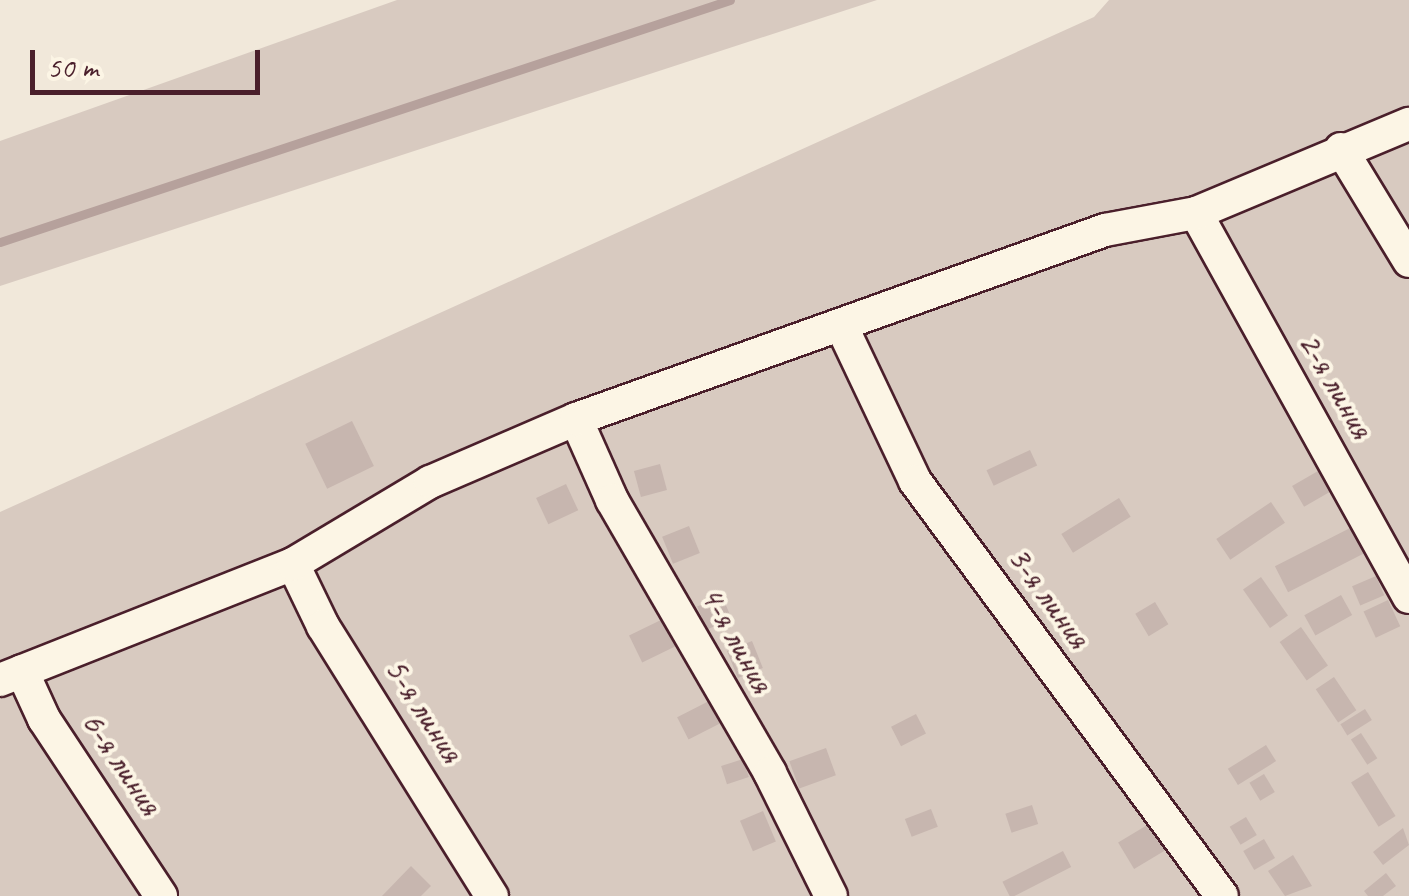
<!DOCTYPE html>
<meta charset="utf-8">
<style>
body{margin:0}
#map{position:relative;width:1409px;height:896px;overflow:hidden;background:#f1e8da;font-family:Caveat,sans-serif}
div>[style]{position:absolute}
.green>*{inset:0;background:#d8cac0}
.stream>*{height:9px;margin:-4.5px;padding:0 4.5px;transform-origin:4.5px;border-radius:4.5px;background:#b6a19c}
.building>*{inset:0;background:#c7b6af;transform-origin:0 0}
.roads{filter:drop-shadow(2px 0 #4a1f2b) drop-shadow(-2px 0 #4a1f2b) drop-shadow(0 2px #4a1f2b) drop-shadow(0 -2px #4a1f2b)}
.minor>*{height:32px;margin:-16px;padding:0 16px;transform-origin:16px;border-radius:16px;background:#fcf5e5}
span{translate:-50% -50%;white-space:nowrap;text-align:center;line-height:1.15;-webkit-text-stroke:8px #fcf5e5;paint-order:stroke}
.street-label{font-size:35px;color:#4a1f2b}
.scale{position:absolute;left:30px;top:50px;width:230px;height:45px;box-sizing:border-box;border:5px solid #4a1f2b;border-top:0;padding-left:12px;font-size:30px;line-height:35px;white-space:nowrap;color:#4a1f2b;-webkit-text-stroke:8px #fcf5e5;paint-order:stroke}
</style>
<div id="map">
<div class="green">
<div style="clip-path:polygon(397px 0,877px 0,0 286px,0 141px)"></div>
<div style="clip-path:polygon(1109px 0,1409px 0,1409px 896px,0 896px,0 512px,1094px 17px)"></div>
</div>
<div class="stream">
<div style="left:0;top:242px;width:769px;rotate:-18.34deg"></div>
</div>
<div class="building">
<div style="left:352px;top:421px;width:50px;height:52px;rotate:64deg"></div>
<div style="left:1030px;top:450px;width:17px;height:48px;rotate:65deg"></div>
<div style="left:660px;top:464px;width:27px;height:27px;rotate:75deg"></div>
<div style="left:1325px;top:467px;width:24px;height:38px;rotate:60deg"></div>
<div style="left:566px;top:484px;width:29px;height:33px;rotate:65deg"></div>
<div style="left:1119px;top:498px;width:22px;height:68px;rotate:58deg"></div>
<div style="left:1271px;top:502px;width:25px;height:66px;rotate:56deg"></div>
<div style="left:1356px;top:525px;width:29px;height:91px;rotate:63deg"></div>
<div style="left:689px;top:526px;width:29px;height:29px;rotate:68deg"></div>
<div style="left:1376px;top:576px;width:21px;height:26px;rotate:67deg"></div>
<div style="left:1261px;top:577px;width:47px;height:22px;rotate:55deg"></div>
<div style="left:1341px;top:595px;width:23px;height:42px;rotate:61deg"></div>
<div style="left:722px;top:596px;width:25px;height:27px;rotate:67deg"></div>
<div style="left:1388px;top:600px;width:29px;height:27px;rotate:65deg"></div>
<div style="left:1155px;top:602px;width:26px;height:23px;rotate:59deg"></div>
<div style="left:665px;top:618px;width:30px;height:40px;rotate:64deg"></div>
<div style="left:1301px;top:627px;width:47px;height:26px;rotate:55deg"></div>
<div style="left:752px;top:641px;width:29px;height:27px;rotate:68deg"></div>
<div style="left:1334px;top:677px;width:40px;height:22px;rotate:56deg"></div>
<div style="left:711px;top:700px;width:25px;height:38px;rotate:63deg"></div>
<div style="left:1365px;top:709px;width:13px;height:29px;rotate:58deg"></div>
<div style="left:916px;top:714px;width:22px;height:28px;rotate:63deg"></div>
<div style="left:1361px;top:733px;width:30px;height:12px;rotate:57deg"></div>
<div style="left:1266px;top:745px;width:19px;height:45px;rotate:58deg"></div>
<div style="left:826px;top:748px;width:29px;height:39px;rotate:70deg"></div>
<div style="left:743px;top:759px;width:19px;height:23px;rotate:72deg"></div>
<div style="left:1368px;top:772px;width:52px;height:20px;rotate:58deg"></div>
<div style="left:1264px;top:774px;width:21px;height:17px;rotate:59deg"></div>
<div style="left:1032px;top:805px;width:20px;height:28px;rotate:72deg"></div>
<div style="left:931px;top:809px;width:19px;height:28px;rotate:69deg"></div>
<div style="left:763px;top:811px;width:33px;height:25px;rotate:67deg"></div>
<div style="left:1246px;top:817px;width:21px;height:19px;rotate:59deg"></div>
<div style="left:1149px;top:824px;width:31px;height:36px;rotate:59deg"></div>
<div style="clip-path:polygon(1403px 828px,1409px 845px,1383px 865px,1373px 852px)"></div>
<div style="left:1264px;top:839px;width:22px;height:24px;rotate:60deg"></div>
<div style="left:1063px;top:851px;width:18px;height:68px;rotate:63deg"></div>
<div style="clip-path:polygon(1293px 855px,1312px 886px,1285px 896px,1268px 871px)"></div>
<div style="clip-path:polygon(411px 866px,431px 886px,421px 896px,382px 896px)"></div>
<div style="clip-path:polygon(1386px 873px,1396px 886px,1383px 896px,1368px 896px,1364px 891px)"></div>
</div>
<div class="roads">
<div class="minor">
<div style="left:1341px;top:149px;width:131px;rotate:58.7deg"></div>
<div style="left:1196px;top:213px;width:439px;rotate:61deg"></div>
<div style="left:842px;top:327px;width:170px;rotate:64.6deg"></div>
<div style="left:915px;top:481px;width:516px;rotate:53.51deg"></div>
<div style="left:576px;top:419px;width:89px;rotate:66deg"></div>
<div style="left:612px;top:500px;width:315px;rotate:59.9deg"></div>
<div style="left:770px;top:773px;width:137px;rotate:63.6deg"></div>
<div style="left:293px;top:564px;width:69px;rotate:64.2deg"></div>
<div style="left:323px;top:626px;width:319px;rotate:58deg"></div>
<div style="left:22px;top:671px;width:53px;rotate:65.4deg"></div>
<div style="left:44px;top:719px;width:212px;rotate:56.5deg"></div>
<div style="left:0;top:680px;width:315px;rotate:-21.6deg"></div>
<div style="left:293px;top:564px;width:160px;rotate:-30.9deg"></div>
<div style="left:430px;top:482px;width:159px;rotate:-23.3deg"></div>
<div style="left:576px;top:419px;width:562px;rotate:-19.66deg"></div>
<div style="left:1105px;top:230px;width:93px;rotate:-10.6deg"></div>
<div style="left:1196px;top:213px;width:231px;rotate:-22.7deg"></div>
</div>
</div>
<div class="street-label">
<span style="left:1336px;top:385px;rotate:60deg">2-я линия</span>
<span style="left:1049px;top:597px;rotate:54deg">3-я линия</span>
<span style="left:737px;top:639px;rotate:61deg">4-я линия</span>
<span style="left:424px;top:710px;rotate:57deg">5-я линия</span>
<span style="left:122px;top:763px;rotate:56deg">6-я линия</span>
</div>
<div class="scale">50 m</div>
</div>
